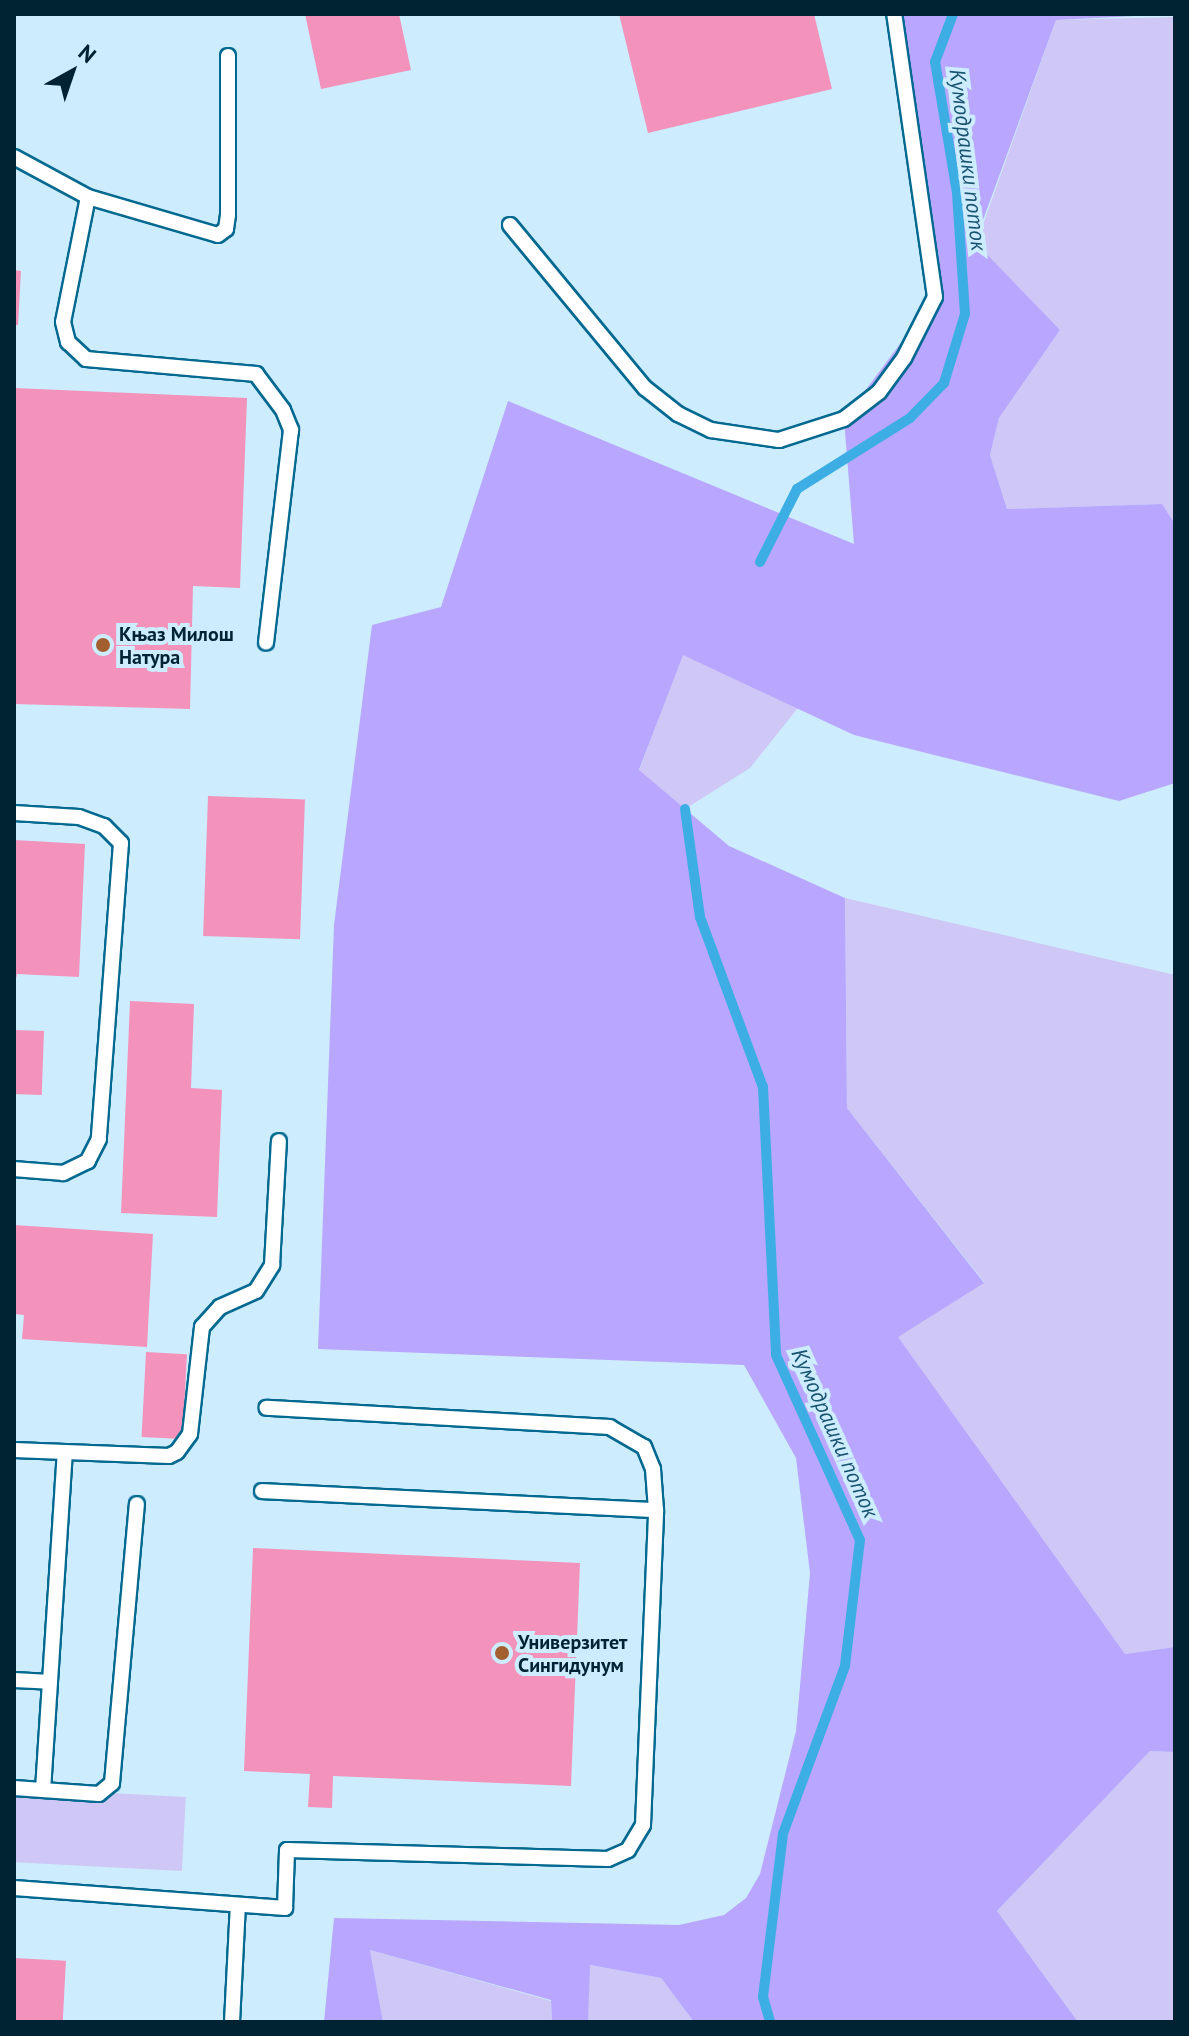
<!DOCTYPE html>
<meta charset="utf-8">
<style>
body{margin:0}
#map{position:relative;width:1189px;height:2036px;overflow:hidden;background:#cdecfe;font-family:"PT Sans",sans-serif}
div>[style]{position:absolute}
.green>*{inset:0;background:#cfc7f5;transform-origin:0 0}
.forest>*{inset:0;background:#b9a6fe}
.stream>*{height:10px;margin:-5px;padding:0 5px;transform-origin:5px;border-radius:5px;background:#3daee3}
.building>*{inset:0;background:#f393bc;transform-origin:0 0}
.roads{filter:drop-shadow(2px 0 #036990) drop-shadow(-2px 0 #036990) drop-shadow(0 2px #036990) drop-shadow(0 -2px #036990)}
.service>*{height:14px;margin:-7px;padding:0 7px;transform-origin:7px;border-radius:7px;background:#fff}
.dots>*{width:22px;height:22px;translate:-50% -50%;box-sizing:border-box;border:4px solid #cdecfe;border-radius:50%}
span{translate:-50% -50%;white-space:nowrap;text-align:center;line-height:1.15;-webkit-text-stroke:8px #cdecfe;paint-order:stroke}
.poi-label{font-size:20px;color:#002334;font-weight:700}
.left{translate:0 -50%;text-align:left}
.water-label{font-size:22px;color:#18536f;font-style:italic}
.frame{position:absolute;inset:0;border:16px solid #002334;pointer-events:none}
.north{position:absolute;left:32px;top:32px;width:80px;height:80px;-webkit-text-stroke:6px #cdecfe;paint-order:stroke;rotate:40deg;font-size:22px;font-weight:700;line-height:32px;text-align:center;color:#002334}
.north::after{content:'';display:block;margin:auto;width:28px;height:36px;background:#002334;clip-path:polygon(50% 0,100% 100%,50% 72%,0 100%)}
</style>
<div id="map">
<div class="green">
<div style="clip-path:polygon(1175px 17px,1175px 524px,1162px 504px,1007px 509px,990px 455px,999px 418px,1060px 330px,974px 250px,1056px 20px)"></div>
<div style="clip-path:polygon(686px 622px,824px 689px,797px 709px,750px 768px,685px 809px,639px 771px,676px 672px)"></div>
<div style="clip-path:polygon(845px 898px,1175px 975px,1175px 1647px,1125px 1654px,897px 1337px,984px 1282px,847px 1108px)"></div>
<div style="clip-path:polygon(1150px 1751px,1175px 1752px,1175px 2022px,1078px 2022px,997px 1911px)"></div>
<div style="left:14px;top:1788px;width:172px;height:74px;rotate:3deg"></div>
<div style="clip-path:polygon(370px 1950px,551px 2001px,552px 2022px,383px 2022px)"></div>
<div style="clip-path:polygon(589px 1965px,661px 1978px,694px 2022px,588px 2022px)"></div>
</div>
<div class="forest">
<div style="clip-path:polygon(894px 14px,1175px 14px,1056px 20px,975px 242px,1060px 330px,999px 418px,990px 455px,1007px 509px,1162px 504px,1175px 524px,1175px 783px,1119px 801px,854px 735px,683px 655px,639px 770px,729px 846px,845px 898px,847px 1108px,984px 1283px,898px 1337px,1125px 1654px,1175px 1647px,1175px 1752px,1150px 1751px,997px 1911px,1078px 2022px,694px 2022px,661px 1978px,590px 1965px,588px 2022px,552px 2022px,551px 2000px,370px 1950px,383px 2022px,324px 2022px,334px 1918px,679px 1925px,724px 1915px,746px 1898px,760px 1874px,796px 1731px,810px 1573px,796px 1458px,744px 1365px,318px 1349px,334px 925px,372px 625px,441px 607px,508px 401px,854px 544px,844px 419px,935px 297px)"></div>
</div>
<div class="stream">
<div style="left:760px;top:562px;width:82px;rotate:-63.1deg"></div>
<div style="left:797px;top:489px;width:133px;rotate:-32.1deg"></div>
<div style="left:910px;top:418px;width:49px;rotate:-45.8deg"></div>
<div style="left:944px;top:383px;width:72px;rotate:-73.1deg"></div>
<div style="left:965px;top:314px;width:121px;rotate:-93.8deg"></div>
<div style="left:957px;top:193px;width:133px;rotate:-99.5deg"></div>
<div style="left:935px;top:62px;width:51px;rotate:-69.4deg"></div>
<div style="left:685px;top:809px;width:109px;rotate:82.1deg"></div>
<div style="left:700px;top:917px;width:181px;rotate:69.7deg"></div>
<div style="left:763px;top:1087px;width:268px;rotate:87.2deg"></div>
<div style="left:776px;top:1355px;width:203px;rotate:65.6deg"></div>
<div style="left:860px;top:1540px;width:127px;rotate:96.8deg"></div>
<div style="left:845px;top:1666px;width:179px;rotate:110.3deg"></div>
<div style="left:783px;top:1834px;width:164px;rotate:97deg"></div>
<div style="left:763px;top:1997px;width:26px;rotate:74deg"></div>
</div>
<div class="building">
<div style="clip-path:polygon(305px 14px,399px 14px,411px 70px,321px 89px)"></div>
<div style="clip-path:polygon(619px 14px,814px 14px,832px 89px,648px 133px)"></div>
<div style="clip-path:polygon(14px 270px,21px 271px,18px 325px,14px 325px)"></div>
<div style="clip-path:polygon(14px 388px,247px 398px,240px 588px,193px 586px,190px 709px,14px 704px)"></div>
<div style="left:208px;top:796px;width:97px;height:140px;rotate:2deg"></div>
<div style="clip-path:polygon(14px 840px,85px 844px,79px 977px,17px 974px,14px 987px)"></div>
<div style="clip-path:polygon(130px 1001px,194px 1004px,191px 1088px,222px 1090px,217px 1217px,121px 1213px)"></div>
<div style="left:14px;top:1030px;width:30px;height:64px;rotate:2deg"></div>
<div style="clip-path:polygon(14px 1225px,153px 1234px,147px 1347px,22px 1339px,24px 1315px,14px 1314px)"></div>
<div style="left:146px;top:1352px;width:41px;height:85px;rotate:3deg"></div>
<div style="clip-path:polygon(253px 1548px,580px 1563px,571px 1786px,333px 1776px,332px 1808px,308px 1807px,310px 1774px,244px 1771px)"></div>
<div style="left:14px;top:1958px;width:52px;height:64px;rotate:3deg"></div>
</div>
<div class="roads">
<div class="service">
<div style="left:14px;top:157px;width:84px;rotate:28.4deg"></div>
<div style="left:88px;top:197px;width:135px;rotate:16.3deg"></div>
<div style="left:218px;top:235px;width:10px;rotate:-37deg"></div>
<div style="left:226px;top:229px;width:14px;rotate:-82deg"></div>
<div style="left:228px;top:215px;width:159px;rotate:-90deg"></div>
<div style="left:88px;top:197px;width:127px;rotate:101.3deg"></div>
<div style="left:63px;top:322px;width:21px;rotate:76deg"></div>
<div style="left:68px;top:342px;width:25px;rotate:43deg"></div>
<div style="left:86px;top:359px;width:171px;rotate:5deg"></div>
<div style="left:256px;top:374px;width:45px;rotate:53.1deg"></div>
<div style="left:283px;top:410px;width:22px;rotate:68deg"></div>
<div style="left:291px;top:430px;width:214px;rotate:96.7deg"></div>
<div style="left:510px;top:225px;width:212px;rotate:50.4deg"></div>
<div style="left:645px;top:388px;width:42px;rotate:38.2deg"></div>
<div style="left:678px;top:414px;width:37px;rotate:26deg"></div>
<div style="left:711px;top:430px;width:69px;rotate:8.4deg"></div>
<div style="left:779px;top:440px;width:68px;rotate:-17.9deg"></div>
<div style="left:844px;top:419px;width:44px;rotate:-37.6deg"></div>
<div style="left:879px;top:392px;width:42px;rotate:-53.7deg"></div>
<div style="left:904px;top:358px;width:68px;rotate:-63.1deg"></div>
<div style="left:935px;top:297px;width:286px;rotate:-98.2deg"></div>
<div style="left:14px;top:813px;width:65px;rotate:3.5deg"></div>
<div style="left:79px;top:817px;width:27px;rotate:20deg"></div>
<div style="left:104px;top:826px;width:24px;rotate:45deg"></div>
<div style="left:121px;top:843px;width:297px;rotate:94.3deg"></div>
<div style="left:99px;top:1139px;width:25px;rotate:117deg"></div>
<div style="left:88px;top:1161px;width:28px;rotate:154deg"></div>
<div style="left:63px;top:1173px;width:49px;rotate:-175.3deg"></div>
<div style="left:14px;top:1450px;width:155px;rotate:2.2deg"></div>
<div style="left:169px;top:1456px;width:9px;rotate:-27deg"></div>
<div style="left:177px;top:1452px;width:22px;rotate:-54deg"></div>
<div style="left:190px;top:1434px;width:108px;rotate:-83.6deg"></div>
<div style="left:202px;top:1327px;width:27px;rotate:-48deg"></div>
<div style="left:220px;top:1307px;width:39px;rotate:-24deg"></div>
<div style="left:256px;top:1291px;width:31px;rotate:-58deg"></div>
<div style="left:272px;top:1265px;width:124px;rotate:-86.8deg"></div>
<div style="left:262px;top:1491px;width:394px;rotate:2.8deg"></div>
<div style="left:14px;top:1680px;width:36px;rotate:3deg"></div>
<div style="left:14px;top:1788px;width:85px;rotate:4deg"></div>
<div style="left:99px;top:1794px;width:17px;rotate:-40deg"></div>
<div style="left:112px;top:1783px;width:280px;rotate:-84.9deg"></div>
<div style="left:43px;top:1790px;width:337px;rotate:-86.3deg"></div>
<div style="left:14px;top:1888px;width:272px;rotate:4.2deg"></div>
<div style="left:285px;top:1908px;width:58px;rotate:-88deg"></div>
<div style="left:287px;top:1850px;width:321px;rotate:1.6deg"></div>
<div style="left:608px;top:1859px;width:22px;rotate:-24deg"></div>
<div style="left:628px;top:1850px;width:29px;rotate:-59deg"></div>
<div style="left:643px;top:1825px;width:315px;rotate:-87.6deg"></div>
<div style="left:656px;top:1510px;width:41px;rotate:-94.2deg"></div>
<div style="left:653px;top:1469px;width:24px;rotate:-112deg"></div>
<div style="left:644px;top:1447px;width:39px;rotate:-150deg"></div>
<div style="left:610px;top:1427px;width:344px;rotate:-176.8deg"></div>
<div style="left:232px;top:2022px;width:117px;rotate:-87.1deg"></div>
</div>
</div>
<div class="dots">
<div style="left:103px;top:645px;background:#a35f2f"></div>
<div style="left:502px;top:1653px;background:#a35f2f"></div>
</div>
<div class="poi-label">
<span class="left" style="left:119px;top:646px">Књаз Милош<br>Натура</span>
<span class="left" style="left:518px;top:1654px">Универзитет<br>Сингидунум</span>
</div>
<div class="water-label">
<span style="left:968px;top:160px;rotate:83deg">Кумодрашки поток</span>
<span style="left:835px;top:1433px;rotate:66deg">Кумодрашки поток</span>
</div>
<div class="frame"></div>
<div class="north">N</div>
</div>
